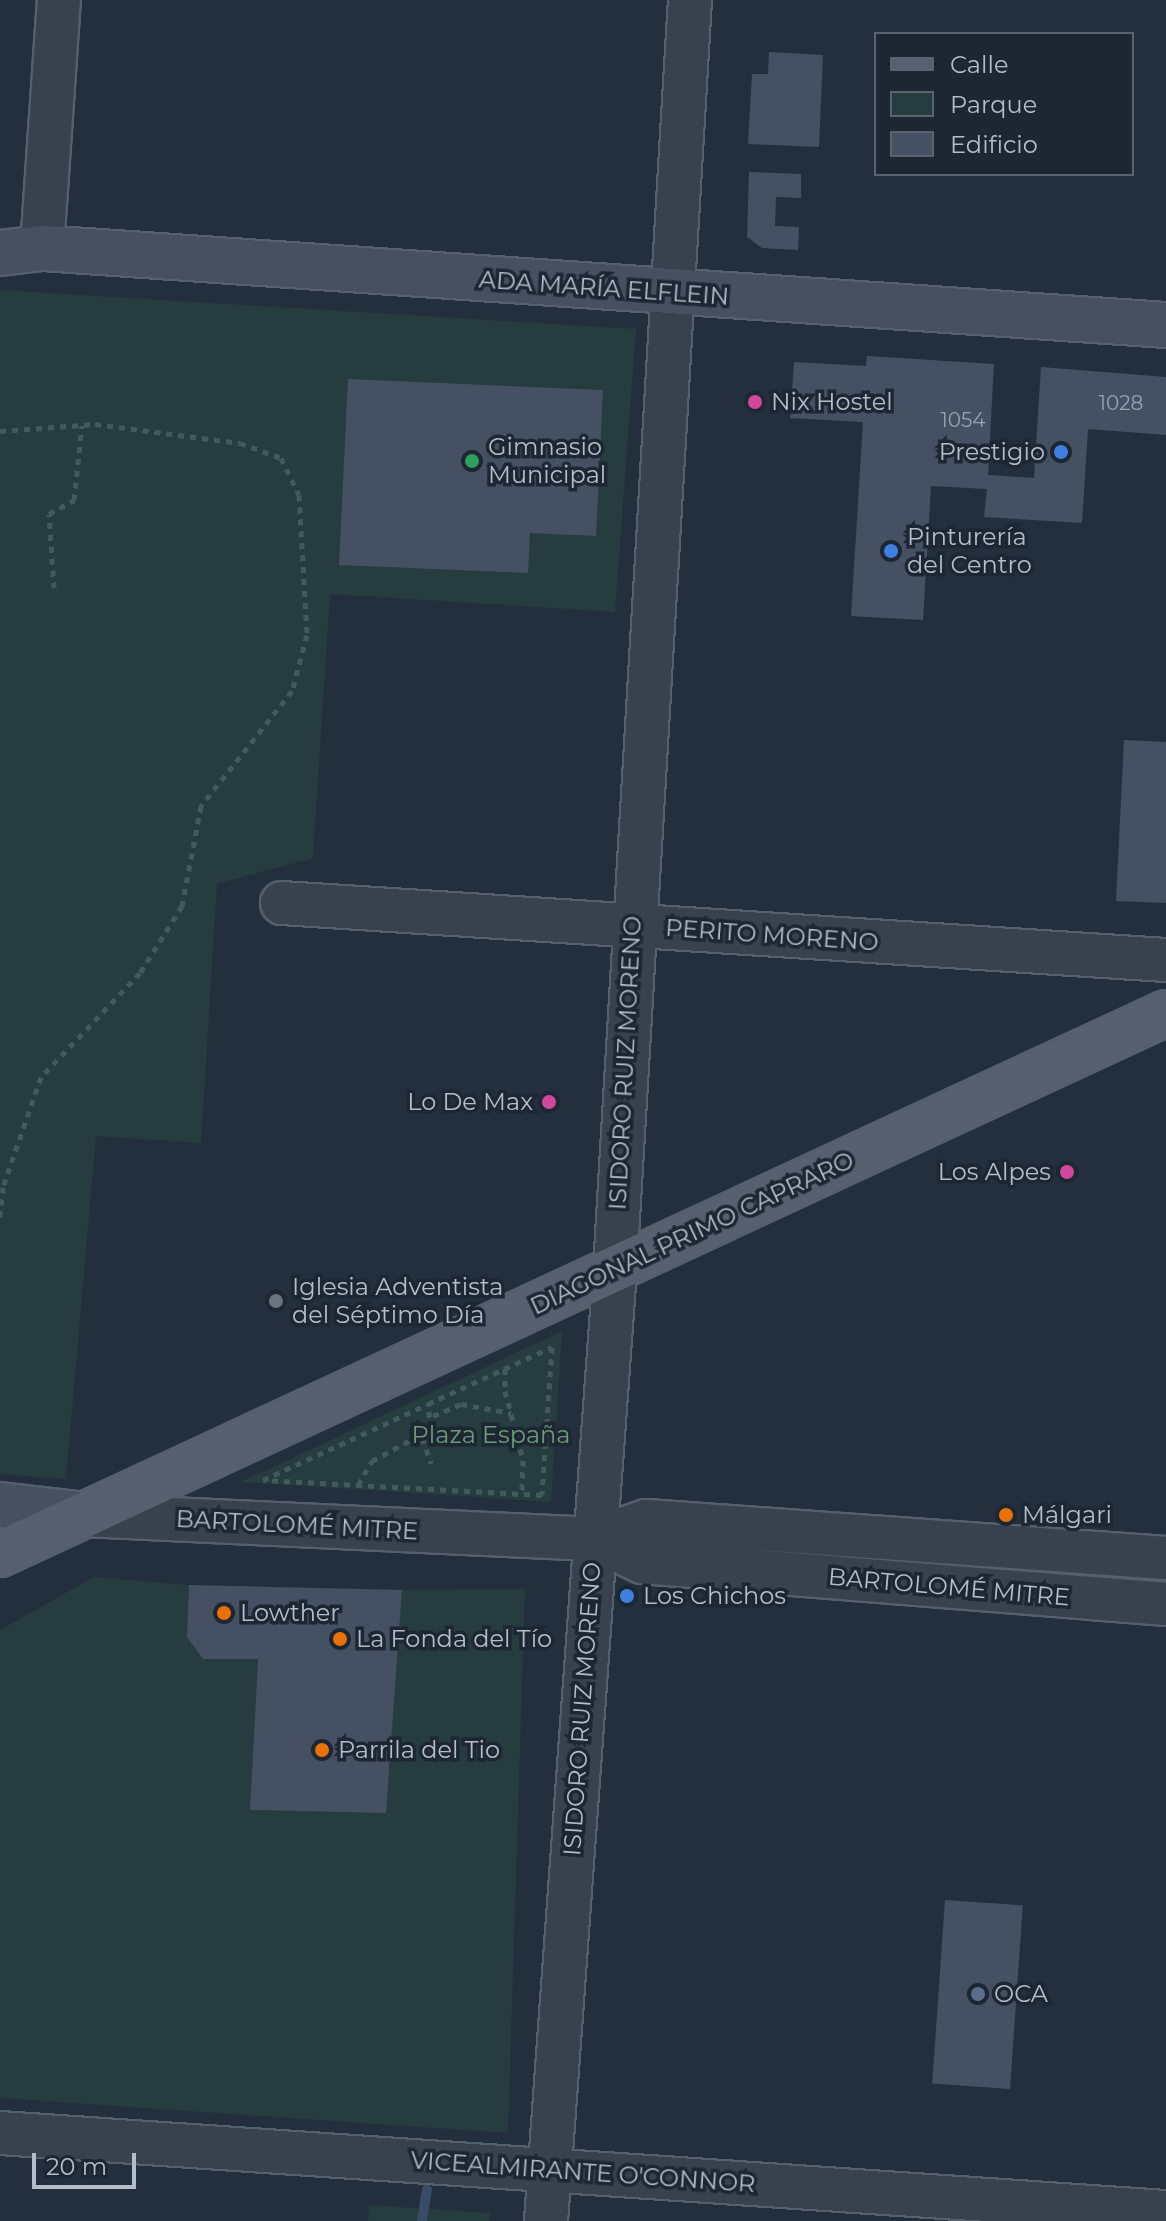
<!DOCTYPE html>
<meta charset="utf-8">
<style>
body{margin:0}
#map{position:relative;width:1166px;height:2221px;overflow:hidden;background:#242f3e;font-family:Montserrat,sans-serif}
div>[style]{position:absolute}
.green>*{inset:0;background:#263c3f}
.stream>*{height:10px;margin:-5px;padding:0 5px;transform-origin:5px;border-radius:5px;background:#394c67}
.building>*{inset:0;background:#455162;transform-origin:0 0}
.path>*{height:5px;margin-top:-2.5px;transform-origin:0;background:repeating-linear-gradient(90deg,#44595c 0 6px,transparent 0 12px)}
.roads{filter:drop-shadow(2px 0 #565f6c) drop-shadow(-2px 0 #565f6c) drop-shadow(0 2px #565f6c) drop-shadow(0 -2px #565f6c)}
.street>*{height:42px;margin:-21px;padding:0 21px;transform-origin:21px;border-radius:21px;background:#38414e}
.secondary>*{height:44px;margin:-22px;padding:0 22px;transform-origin:22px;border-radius:22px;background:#465061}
.primary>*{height:44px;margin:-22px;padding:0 22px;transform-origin:22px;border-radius:22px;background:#56606e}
.dots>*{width:22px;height:22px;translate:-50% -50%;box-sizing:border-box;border:4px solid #1d2633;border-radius:50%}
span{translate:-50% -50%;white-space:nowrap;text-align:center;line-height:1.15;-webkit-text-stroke:7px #1d2633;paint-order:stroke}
.number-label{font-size:20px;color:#98a1af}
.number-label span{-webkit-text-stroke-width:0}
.street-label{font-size:24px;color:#b4bcc9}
.poi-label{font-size:24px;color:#b4bcc9}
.left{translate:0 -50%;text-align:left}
.right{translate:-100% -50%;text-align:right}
.park-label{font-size:24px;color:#6b9a76}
.legend{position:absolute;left:874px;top:32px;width:260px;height:144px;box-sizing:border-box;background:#1d2633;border:2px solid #59626f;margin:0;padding:10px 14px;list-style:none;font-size:24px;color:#b4bcc9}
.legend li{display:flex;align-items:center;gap:16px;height:40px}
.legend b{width:40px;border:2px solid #59626f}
.scale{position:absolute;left:32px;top:2153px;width:104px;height:36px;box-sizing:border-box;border:4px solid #b4bcc9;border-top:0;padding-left:10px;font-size:24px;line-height:28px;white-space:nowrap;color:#b4bcc9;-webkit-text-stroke:6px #1d2633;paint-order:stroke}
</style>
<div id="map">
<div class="green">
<div style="clip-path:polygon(0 290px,636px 329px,615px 612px,330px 594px,313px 858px,217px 884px,201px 1143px,96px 1136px,66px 1479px,0 1474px)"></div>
<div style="clip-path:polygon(562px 1331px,551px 1502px,241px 1482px)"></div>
<div style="clip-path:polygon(94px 1577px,189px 1585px,187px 1637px,203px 1659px,258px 1659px,250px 1810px,386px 1812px,402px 1590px,525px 1589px,508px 2133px,0 2098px,0 1630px)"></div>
<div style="clip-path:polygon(369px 2205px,490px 2213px,489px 2221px,368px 2221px)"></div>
</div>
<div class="stream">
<div style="left:422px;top:2221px;width:32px;rotate:-81deg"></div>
</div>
<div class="building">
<div style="clip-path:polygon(769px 52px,823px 55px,819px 147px,748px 144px,752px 74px,768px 74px)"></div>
<div style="clip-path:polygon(749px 172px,801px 174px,801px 198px,776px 197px,775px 226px,799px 227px,798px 250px,762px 248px,747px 237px)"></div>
<div style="clip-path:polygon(867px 356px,994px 364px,988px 475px,1034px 478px,1041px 367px,1166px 377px,1166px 435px,1088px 429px,1082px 523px,984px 517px,987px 489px,931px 486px,923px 620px,851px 616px,863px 422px,790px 418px,794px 362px,866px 366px)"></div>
<div style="clip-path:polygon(348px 379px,603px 390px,596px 536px,530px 533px,528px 573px,339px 565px)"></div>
<div style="clip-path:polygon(1124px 740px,1166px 742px,1166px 903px,1116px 901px)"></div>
<div style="clip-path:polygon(189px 1585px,402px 1590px,386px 1813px,250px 1810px,258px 1659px,203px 1659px,187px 1637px)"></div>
<div style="left:945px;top:1900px;width:78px;height:184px;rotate:4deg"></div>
</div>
<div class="path">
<div style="left:0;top:431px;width:95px;rotate:-4.2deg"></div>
<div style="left:95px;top:424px;width:146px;rotate:7.5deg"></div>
<div style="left:240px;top:443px;width:44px;rotate:20.1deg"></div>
<div style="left:281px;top:458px;width:41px;rotate:64.1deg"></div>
<div style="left:299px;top:495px;width:140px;rotate:86.7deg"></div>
<div style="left:307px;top:635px;width:58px;rotate:105deg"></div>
<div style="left:292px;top:691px;width:147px;rotate:128.4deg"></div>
<div style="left:201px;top:806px;width:102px;rotate:100.8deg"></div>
<div style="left:182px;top:906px;width:79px;rotate:122.1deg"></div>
<div style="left:140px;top:973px;width:144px;rotate:133.6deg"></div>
<div style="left:41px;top:1077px;width:116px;rotate:109.1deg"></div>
<div style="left:3px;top:1187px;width:31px;rotate:96deg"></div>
<div style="left:54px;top:588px;width:74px;rotate:-93.9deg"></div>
<div style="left:49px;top:514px;width:29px;rotate:-29deg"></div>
<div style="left:74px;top:500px;width:75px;rotate:-83.9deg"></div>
<div style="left:552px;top:1347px;width:148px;rotate:93.9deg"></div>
<div style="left:542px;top:1495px;width:279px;rotate:-176.9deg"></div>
<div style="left:263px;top:1480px;width:182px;rotate:-24.7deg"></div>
<div style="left:428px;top:1404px;width:136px;rotate:-24.7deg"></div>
<div style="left:505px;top:1368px;width:23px;rotate:90deg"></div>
<div style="left:505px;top:1391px;width:71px;rotate:75.4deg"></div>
<div style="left:523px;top:1460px;width:34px;rotate:92deg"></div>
<div style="left:433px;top:1416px;width:30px;rotate:-23deg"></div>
<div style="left:461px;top:1404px;width:51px;rotate:10.2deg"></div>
<div style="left:422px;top:1438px;width:27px;rotate:70deg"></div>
<div style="left:358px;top:1485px;width:28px;rotate:-60deg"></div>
<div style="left:372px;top:1461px;width:67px;rotate:-28.5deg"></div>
<div style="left:431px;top:1429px;width:25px;rotate:-97deg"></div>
</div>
<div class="roads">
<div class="street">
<div style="left:42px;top:248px;width:249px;rotate:-86.1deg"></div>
<div style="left:282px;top:903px;width:886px;rotate:3.69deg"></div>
<div style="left:85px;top:1515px;width:510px;rotate:2.7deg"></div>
<div style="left:594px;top:1539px;width:55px;rotate:-19.1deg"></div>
<div style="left:646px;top:1521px;width:521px;rotate:4.07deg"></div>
<div style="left:594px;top:1539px;width:53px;rotate:25.6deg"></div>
<div style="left:642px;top:1562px;width:526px;rotate:4.58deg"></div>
<div style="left:0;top:2133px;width:1169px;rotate:3.88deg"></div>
<div style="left:546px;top:2221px;width:954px;rotate:-85.85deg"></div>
<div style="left:615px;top:1269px;width:1271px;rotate:-86.62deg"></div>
</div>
<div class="secondary">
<div style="left:0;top:253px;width:42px;rotate:-6.8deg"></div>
<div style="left:42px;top:248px;width:1127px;rotate:3.92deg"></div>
<div style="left:0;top:1505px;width:86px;rotate:6.7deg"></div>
</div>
<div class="primary">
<div style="left:0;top:1554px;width:1285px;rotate:-24.89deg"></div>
</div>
</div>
<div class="dots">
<div style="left:755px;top:402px;background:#d1479c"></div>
<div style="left:1061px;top:452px;background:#3f7fe0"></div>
<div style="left:472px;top:461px;background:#2e9e5b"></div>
<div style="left:891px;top:551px;background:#3f7fe0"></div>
<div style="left:549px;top:1102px;background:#d1479c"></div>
<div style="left:1067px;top:1172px;background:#d1479c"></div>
<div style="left:276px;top:1301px;background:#6b7280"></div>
<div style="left:1006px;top:1515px;background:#e8710a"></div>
<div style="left:627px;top:1596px;background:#3f7fe0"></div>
<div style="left:224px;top:1613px;background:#e8710a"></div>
<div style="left:340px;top:1639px;background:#e8710a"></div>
<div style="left:322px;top:1750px;background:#e8710a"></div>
<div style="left:978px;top:1994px;background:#5c6f8a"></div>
</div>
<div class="number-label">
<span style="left:1121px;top:403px">1028</span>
<span style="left:963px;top:420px">1054</span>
</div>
<div class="street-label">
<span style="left:604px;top:288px;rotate:4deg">ADA MARÍA ELFLEIN</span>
<span style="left:772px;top:935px;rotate:4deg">PERITO MORENO</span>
<span style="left:625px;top:1063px;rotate:-87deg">ISIDORO RUIZ MORENO</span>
<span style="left:692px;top:1233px;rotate:-25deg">DIAGONAL PRIMO CAPRARO</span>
<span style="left:297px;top:1525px;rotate:3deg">BARTOLOMÉ MITRE</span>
<span style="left:949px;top:1587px;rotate:5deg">BARTOLOMÉ MITRE</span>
<span style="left:582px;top:1709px;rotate:-86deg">ISIDORO RUIZ MORENO</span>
<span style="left:583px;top:2172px;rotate:4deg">VICEALMIRANTE O'CONNOR</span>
</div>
<div class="poi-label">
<span class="left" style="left:771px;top:402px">Nix Hostel</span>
<span class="left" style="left:488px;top:461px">Gimnasio<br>Municipal</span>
<span class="right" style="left:1045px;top:452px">Prestigio</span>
<span class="left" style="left:907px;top:551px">Pinturería<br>del Centro</span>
<span class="right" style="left:533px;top:1102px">Lo De Max</span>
<span class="right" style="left:1051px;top:1172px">Los Alpes</span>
<span class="left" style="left:292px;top:1301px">Iglesia Adventista<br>del Séptimo Día</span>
<span class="left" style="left:1022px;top:1515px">Málgari</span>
<span class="left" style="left:643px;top:1596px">Los Chichos</span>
<span class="left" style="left:240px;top:1613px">Lowther</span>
<span class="left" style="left:356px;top:1639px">La Fonda del Tío</span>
<span class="left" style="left:338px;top:1750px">Parrila del Tio</span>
<span class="left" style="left:994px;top:1994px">OCA</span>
</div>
<div class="park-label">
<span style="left:491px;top:1435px">Plaza España</span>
</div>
<ul class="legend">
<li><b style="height:10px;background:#56606e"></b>Calle</li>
<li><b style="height:22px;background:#263c3f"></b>Parque</li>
<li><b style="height:22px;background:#455162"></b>Edificio</li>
</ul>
<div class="scale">20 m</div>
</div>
